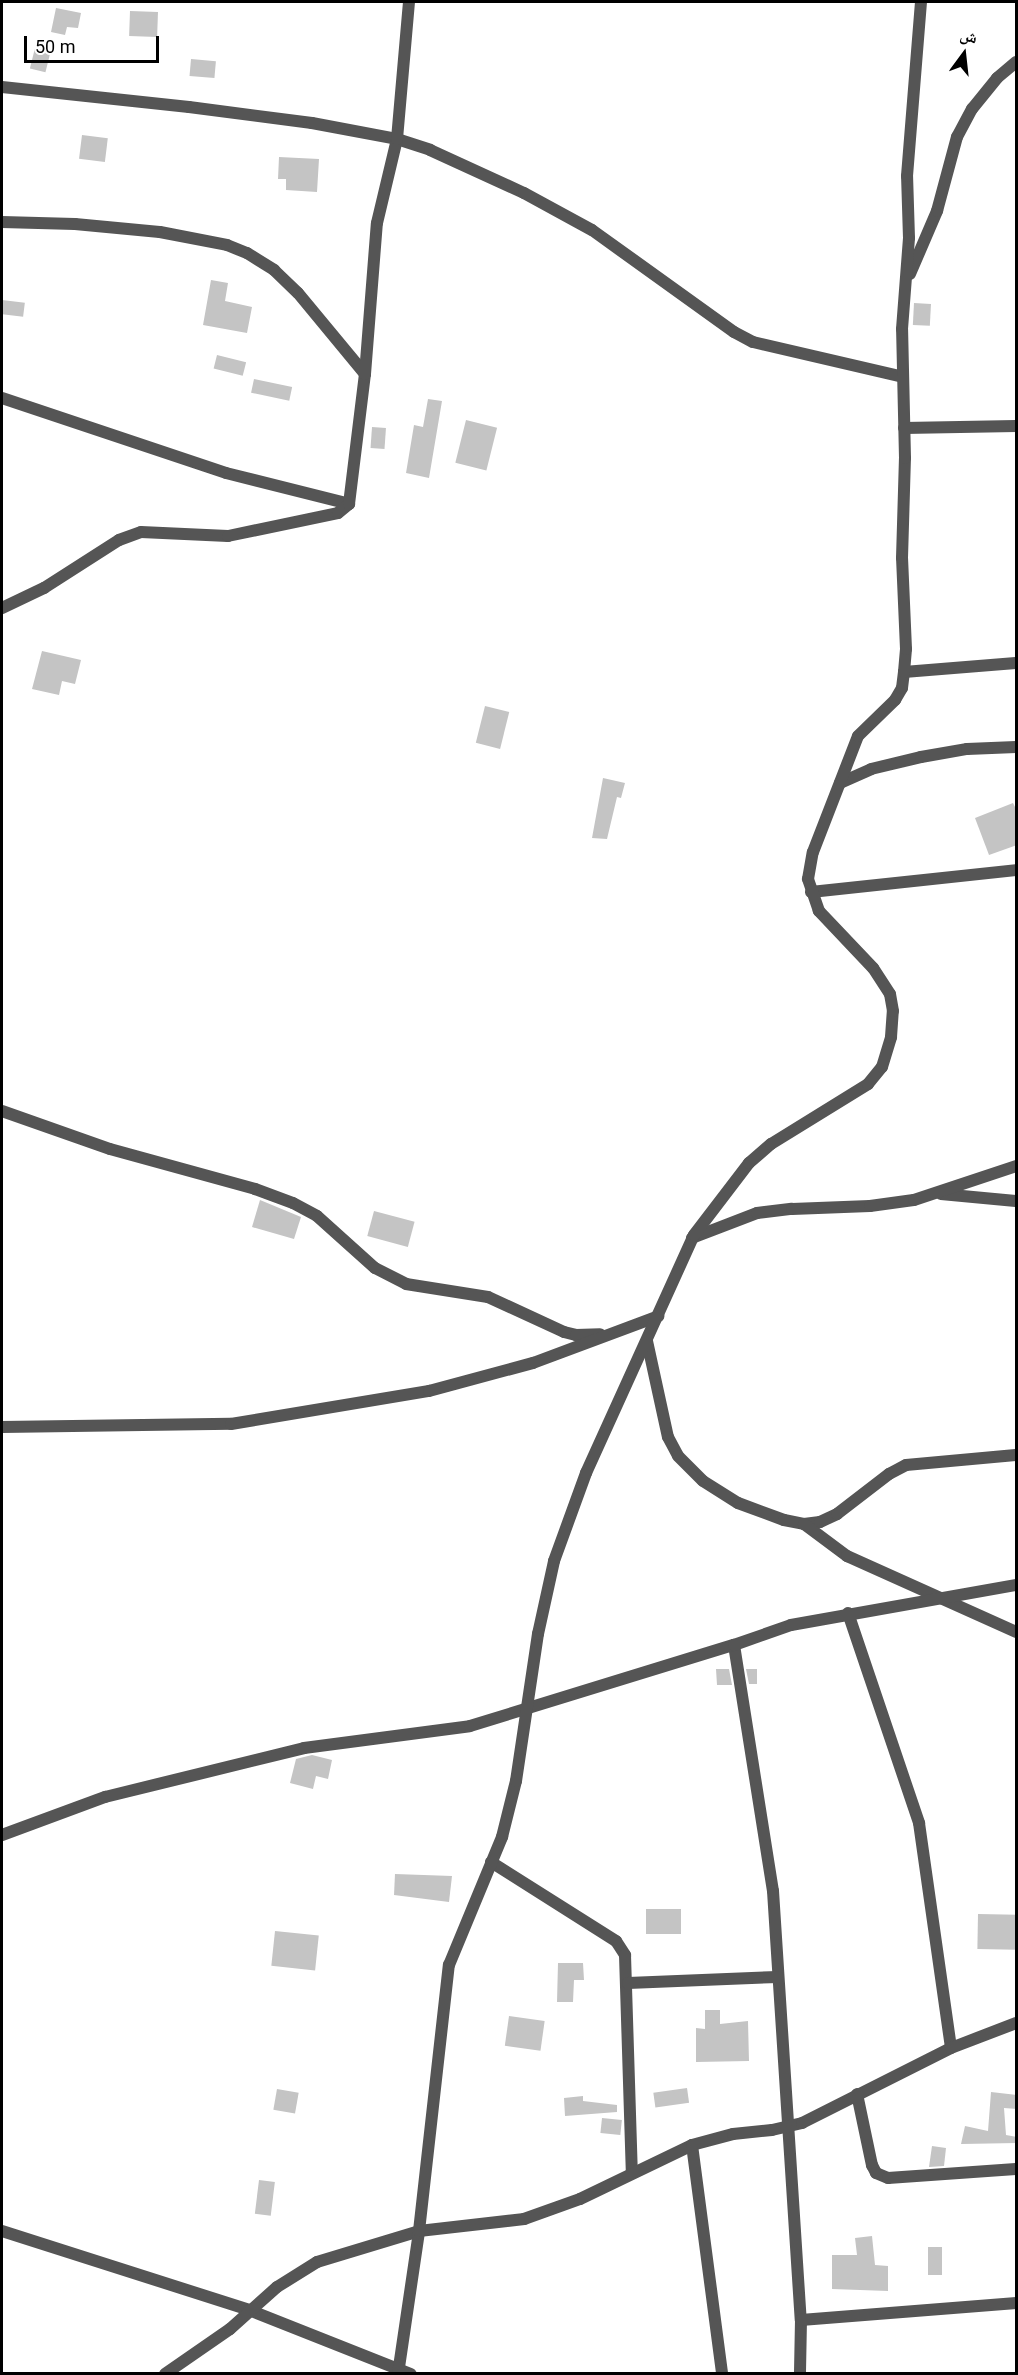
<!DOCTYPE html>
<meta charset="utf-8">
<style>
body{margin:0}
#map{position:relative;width:1018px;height:2375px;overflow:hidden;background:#fff;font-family:Roboto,"Noto Naskh Arabic",sans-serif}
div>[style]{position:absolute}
.building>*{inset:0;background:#c4c4c4;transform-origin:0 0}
.street>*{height:12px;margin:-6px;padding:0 6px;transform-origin:6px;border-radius:6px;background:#555}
span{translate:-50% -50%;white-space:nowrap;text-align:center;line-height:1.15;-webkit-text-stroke:4.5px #fff;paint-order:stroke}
.frame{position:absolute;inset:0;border:3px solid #000;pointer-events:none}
.north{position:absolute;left:934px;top:24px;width:60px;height:60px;-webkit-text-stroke:4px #fff;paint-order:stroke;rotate:15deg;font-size:16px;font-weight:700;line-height:24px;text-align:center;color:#000}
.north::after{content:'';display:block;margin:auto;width:21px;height:27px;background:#000;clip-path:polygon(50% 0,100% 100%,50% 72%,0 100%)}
.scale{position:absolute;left:24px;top:36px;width:135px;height:27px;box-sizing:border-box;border:3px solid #000;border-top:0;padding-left:8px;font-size:18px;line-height:21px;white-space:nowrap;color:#000;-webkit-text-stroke:4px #fff;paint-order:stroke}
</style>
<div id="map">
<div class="building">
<div style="clip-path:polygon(56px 8px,81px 13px,78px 28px,67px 27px,65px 35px,51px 32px)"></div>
<div style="left:130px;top:11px;width:28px;height:25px;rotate:2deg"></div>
<div style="left:35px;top:48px;width:16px;height:21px;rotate:14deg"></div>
<div style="left:191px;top:59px;width:25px;height:17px;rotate:5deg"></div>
<div style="left:82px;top:135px;width:26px;height:24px;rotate:7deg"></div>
<div style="clip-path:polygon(279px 157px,319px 159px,317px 192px,286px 190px,286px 179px,278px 179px)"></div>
<div style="clip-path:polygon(211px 280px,228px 283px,225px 301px,252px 307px,247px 333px,203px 325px)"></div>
<div style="left:2px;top:300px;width:23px;height:14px;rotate:7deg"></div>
<div style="left:914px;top:303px;width:17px;height:22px;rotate:3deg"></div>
<div style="left:217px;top:355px;width:30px;height:14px;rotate:14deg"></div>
<div style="left:254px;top:379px;width:39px;height:14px;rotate:12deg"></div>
<div style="clip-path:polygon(428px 399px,442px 401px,429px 478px,406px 473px,414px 425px,423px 427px)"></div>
<div style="left:466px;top:420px;width:32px;height:44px;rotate:14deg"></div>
<div style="left:372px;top:427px;width:14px;height:21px;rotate:4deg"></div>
<div style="clip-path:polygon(42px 651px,81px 660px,75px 684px,62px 681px,59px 695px,32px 689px)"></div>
<div style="left:485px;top:706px;width:25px;height:38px;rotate:14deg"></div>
<div style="clip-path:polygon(603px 778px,625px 783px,621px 798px,617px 797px,607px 839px,592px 838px)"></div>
<div style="clip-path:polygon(1013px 803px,1017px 811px,1017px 845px,989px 855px,975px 818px)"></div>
<div style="clip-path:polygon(260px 1200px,301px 1217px,294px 1239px,252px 1227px)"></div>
<div style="left:374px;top:1211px;width:42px;height:26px;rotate:15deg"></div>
<div style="clip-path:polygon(716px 1669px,729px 1669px,732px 1685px,717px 1685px)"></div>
<div style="clip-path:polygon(746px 1669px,757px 1669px,757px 1684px,749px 1684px)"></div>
<div style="clip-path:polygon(312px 1755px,332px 1760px,328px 1779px,316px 1776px,313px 1789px,290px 1783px,296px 1759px)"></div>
<div style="clip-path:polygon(395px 1874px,452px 1876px,449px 1902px,394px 1895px)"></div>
<div style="left:646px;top:1909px;width:35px;height:25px"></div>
<div style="left:978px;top:1914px;width:39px;height:35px;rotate:1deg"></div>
<div style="left:275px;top:1931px;width:44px;height:35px;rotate:6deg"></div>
<div style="clip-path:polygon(558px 1963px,583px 1963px,584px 1980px,574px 1980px,573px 2002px,557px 2002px)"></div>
<div style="clip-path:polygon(705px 2010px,720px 2010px,720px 2024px,748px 2021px,749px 2061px,696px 2062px,696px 2028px,705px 2029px)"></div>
<div style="left:509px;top:2016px;width:36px;height:30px;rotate:8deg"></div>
<div style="left:687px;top:2088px;width:15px;height:34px;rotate:82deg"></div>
<div style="left:277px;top:2089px;width:22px;height:21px;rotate:10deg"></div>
<div style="clip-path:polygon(991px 2092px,1017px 2095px,1017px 2109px,1004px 2108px,1006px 2135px,1017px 2137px,1017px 2143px,961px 2144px,965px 2126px,988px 2131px)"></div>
<div style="clip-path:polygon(583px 2096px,583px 2101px,617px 2105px,617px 2112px,565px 2116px,564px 2098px)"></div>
<div style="left:602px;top:2118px;width:20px;height:15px;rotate:6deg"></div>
<div style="clip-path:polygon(932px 2146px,946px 2148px,944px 2166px,929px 2167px)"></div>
<div style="left:259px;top:2180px;width:16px;height:34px;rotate:7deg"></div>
<div style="clip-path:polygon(872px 2236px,875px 2265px,888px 2266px,888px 2291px,832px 2289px,832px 2255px,857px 2255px,855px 2238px)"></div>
<div style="left:928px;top:2247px;width:14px;height:28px"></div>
</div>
<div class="street">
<div style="left:2px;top:87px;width:188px;rotate:6.1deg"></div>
<div style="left:189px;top:107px;width:124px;rotate:7.4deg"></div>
<div style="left:312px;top:123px;width:86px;rotate:10.7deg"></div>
<div style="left:397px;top:139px;width:35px;rotate:18deg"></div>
<div style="left:430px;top:150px;width:103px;rotate:24.6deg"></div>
<div style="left:524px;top:193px;width:77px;rotate:28.6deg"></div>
<div style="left:592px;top:230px;width:175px;rotate:35.7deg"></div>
<div style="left:734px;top:332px;width:21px;rotate:28deg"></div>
<div style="left:753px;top:342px;width:154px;rotate:13.1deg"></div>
<div style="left:2px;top:222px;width:73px;rotate:1.6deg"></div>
<div style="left:75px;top:224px;width:85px;rotate:5.4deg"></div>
<div style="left:160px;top:232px;width:68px;rotate:11deg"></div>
<div style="left:227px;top:245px;width:22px;rotate:22deg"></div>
<div style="left:247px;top:253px;width:32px;rotate:32deg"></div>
<div style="left:274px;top:270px;width:33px;rotate:44deg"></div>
<div style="left:298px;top:293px;width:105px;rotate:50.4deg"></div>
<div style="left:910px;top:274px;width:69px;rotate:-66.8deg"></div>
<div style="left:937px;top:211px;width:77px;rotate:-74.9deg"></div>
<div style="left:957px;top:137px;width:32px;rotate:-62deg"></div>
<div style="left:972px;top:109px;width:40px;rotate:-51deg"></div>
<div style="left:997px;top:78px;width:25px;rotate:-40deg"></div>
<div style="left:2px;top:398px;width:236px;rotate:18.5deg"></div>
<div style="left:226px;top:473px;width:127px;rotate:14.1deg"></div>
<div style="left:904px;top:428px;width:112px;rotate:-1deg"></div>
<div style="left:2px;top:608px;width:47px;rotate:-25.5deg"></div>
<div style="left:44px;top:588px;width:89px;rotate:-32.6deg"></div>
<div style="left:119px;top:540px;width:23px;rotate:-20deg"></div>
<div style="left:141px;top:532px;width:87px;rotate:2.6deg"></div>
<div style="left:228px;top:536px;width:112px;rotate:-11.8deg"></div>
<div style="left:338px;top:513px;width:14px;rotate:-39deg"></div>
<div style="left:349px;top:504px;width:131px;rotate:-83deg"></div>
<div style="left:365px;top:374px;width:151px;rotate:-85.5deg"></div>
<div style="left:377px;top:223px;width:86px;rotate:-76.6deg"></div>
<div style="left:397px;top:139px;width:138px;rotate:-85deg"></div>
<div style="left:904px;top:672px;width:112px;rotate:-4.6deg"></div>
<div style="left:840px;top:783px;width:34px;rotate:-24deg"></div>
<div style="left:871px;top:769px;width:51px;rotate:-13.5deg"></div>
<div style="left:921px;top:757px;width:47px;rotate:-9.9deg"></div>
<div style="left:967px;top:749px;width:49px;rotate:-2.3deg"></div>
<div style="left:811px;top:892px;width:206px;rotate:-6.1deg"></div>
<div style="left:2px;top:1111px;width:114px;rotate:19.4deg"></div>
<div style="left:110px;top:1149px;width:150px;rotate:15.4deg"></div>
<div style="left:255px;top:1189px;width:40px;rotate:20.2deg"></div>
<div style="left:293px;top:1203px;width:27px;rotate:28deg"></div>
<div style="left:317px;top:1216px;width:78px;rotate:41.9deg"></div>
<div style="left:375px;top:1268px;width:35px;rotate:27deg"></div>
<div style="left:406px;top:1284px;width:83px;rotate:9deg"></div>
<div style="left:488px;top:1297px;width:84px;rotate:24.7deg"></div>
<div style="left:564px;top:1332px;width:12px;rotate:14deg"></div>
<div style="left:576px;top:1335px;width:24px;rotate:-2deg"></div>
<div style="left:941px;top:1194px;width:75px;rotate:5.3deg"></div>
<div style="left:692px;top:1238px;width:70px;rotate:-21deg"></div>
<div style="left:757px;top:1213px;width:35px;rotate:-7deg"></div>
<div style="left:792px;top:1209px;width:78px;rotate:-2.2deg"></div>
<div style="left:870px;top:1206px;width:44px;rotate:-7.8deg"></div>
<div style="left:914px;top:1200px;width:108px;rotate:-18.4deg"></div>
<div style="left:647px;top:1341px;width:98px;rotate:77.7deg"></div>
<div style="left:668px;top:1437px;width:21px;rotate:62deg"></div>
<div style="left:678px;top:1456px;width:35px;rotate:45deg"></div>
<div style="left:703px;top:1481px;width:41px;rotate:32.2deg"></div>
<div style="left:738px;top:1503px;width:49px;rotate:20.3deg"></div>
<div style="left:784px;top:1520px;width:20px;rotate:11deg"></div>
<div style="left:804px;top:1524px;width:16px;rotate:-7deg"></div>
<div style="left:820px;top:1522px;width:19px;rotate:-25deg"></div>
<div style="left:837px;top:1514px;width:66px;rotate:-37.6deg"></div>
<div style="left:889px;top:1474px;width:19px;rotate:-28deg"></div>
<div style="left:906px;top:1465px;width:110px;rotate:-5.2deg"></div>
<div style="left:2px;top:1427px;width:229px;rotate:-0.8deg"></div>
<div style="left:231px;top:1424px;width:201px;rotate:-9.5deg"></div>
<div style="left:429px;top:1391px;width:108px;rotate:-15.1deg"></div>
<div style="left:533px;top:1363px;width:134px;rotate:-20.5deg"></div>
<div style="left:804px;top:1524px;width:54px;rotate:36.7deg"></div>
<div style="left:847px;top:1556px;width:185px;rotate:24.2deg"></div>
<div style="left:848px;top:1613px;width:222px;rotate:71.3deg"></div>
<div style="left:919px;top:1823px;width:227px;rotate:81.9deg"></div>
<div style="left:734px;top:1645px;width:249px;rotate:81deg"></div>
<div style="left:773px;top:1891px;width:430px;rotate:86.3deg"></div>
<div style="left:801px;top:2320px;width:54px;rotate:91.1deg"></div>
<div style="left:2px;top:1835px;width:110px;rotate:-20.3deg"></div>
<div style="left:105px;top:1797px;width:205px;rotate:-13.8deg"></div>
<div style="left:304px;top:1748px;width:167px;rotate:-7.5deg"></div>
<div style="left:470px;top:1726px;width:276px;rotate:-17.1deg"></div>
<div style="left:734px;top:1645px;width:60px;rotate:-19.3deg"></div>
<div style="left:791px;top:1625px;width:229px;rotate:-10.1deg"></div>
<div style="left:491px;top:1862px;width:148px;rotate:32.3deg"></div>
<div style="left:616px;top:1941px;width:17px;rotate:57deg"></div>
<div style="left:625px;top:1955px;width:218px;rotate:88.2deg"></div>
<div style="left:628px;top:1983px;width:150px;rotate:-2.3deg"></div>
<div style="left:857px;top:2094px;width:73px;rotate:78.1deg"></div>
<div style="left:872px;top:2165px;width:9px;rotate:63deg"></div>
<div style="left:876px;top:2173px;width:13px;rotate:23deg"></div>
<div style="left:888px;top:2178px;width:128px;rotate:-4deg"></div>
<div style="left:692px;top:2145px;width:231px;rotate:82.5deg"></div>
<div style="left:2px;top:2231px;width:259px;rotate:17.7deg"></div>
<div style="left:249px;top:2310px;width:174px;rotate:21.6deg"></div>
<div style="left:801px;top:2320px;width:216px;rotate:-4.5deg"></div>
<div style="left:165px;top:2374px;width:79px;rotate:-34.7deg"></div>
<div style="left:230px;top:2329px;width:63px;rotate:-41.8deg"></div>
<div style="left:277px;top:2287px;width:47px;rotate:-32deg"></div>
<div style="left:317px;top:2262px;width:107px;rotate:-16.9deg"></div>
<div style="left:419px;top:2231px;width:106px;rotate:-6.5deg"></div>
<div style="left:524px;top:2219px;width:59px;rotate:-19.7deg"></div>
<div style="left:580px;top:2199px;width:124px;rotate:-25.7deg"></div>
<div style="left:692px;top:2145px;width:42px;rotate:-15deg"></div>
<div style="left:733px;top:2134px;width:39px;rotate:-6deg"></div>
<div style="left:772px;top:2130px;width:31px;rotate:-13deg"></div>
<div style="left:802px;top:2123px;width:167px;rotate:-26.7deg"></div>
<div style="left:951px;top:2048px;width:70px;rotate:-21deg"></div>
<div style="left:398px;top:2374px;width:145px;rotate:-81.6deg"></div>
<div style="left:419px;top:2231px;width:268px;rotate:-83.6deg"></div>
<div style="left:449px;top:1965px;width:139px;rotate:-67.5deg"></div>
<div style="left:502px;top:1837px;width:58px;rotate:-76deg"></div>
<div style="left:516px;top:1781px;width:149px;rotate:-81.5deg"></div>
<div style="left:538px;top:1634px;width:75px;rotate:-77.6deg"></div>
<div style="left:554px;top:1561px;width:94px;rotate:-70deg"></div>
<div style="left:586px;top:1473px;width:261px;rotate:-65.6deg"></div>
<div style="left:694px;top:1235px;width:91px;rotate:-52.6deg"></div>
<div style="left:749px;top:1163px;width:29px;rotate:-41deg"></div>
<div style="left:771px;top:1144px;width:114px;rotate:-31.7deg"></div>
<div style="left:868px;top:1084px;width:22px;rotate:-51deg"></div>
<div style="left:882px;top:1067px;width:31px;rotate:-73deg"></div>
<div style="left:891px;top:1037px;width:26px;rotate:-86deg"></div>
<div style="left:893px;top:1011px;width:17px;rotate:-100deg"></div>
<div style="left:890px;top:994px;width:31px;rotate:-123deg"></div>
<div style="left:873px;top:968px;width:79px;rotate:-133.5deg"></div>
<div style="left:819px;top:911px;width:34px;rotate:-109deg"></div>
<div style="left:808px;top:879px;width:27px;rotate:-80deg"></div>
<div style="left:813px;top:852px;width:124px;rotate:-68.8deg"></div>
<div style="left:858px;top:736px;width:52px;rotate:-44.2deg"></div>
<div style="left:895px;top:700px;width:14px;rotate:-60deg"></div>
<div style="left:902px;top:688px;width:16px;rotate:-83deg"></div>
<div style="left:904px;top:672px;width:23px;rotate:-85deg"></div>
<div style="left:906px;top:649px;width:91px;rotate:-92.5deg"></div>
<div style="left:902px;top:558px;width:100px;rotate:-88.3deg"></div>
<div style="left:905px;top:458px;width:129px;rotate:-91.3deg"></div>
<div style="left:902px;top:329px;width:91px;rotate:-85.6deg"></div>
<div style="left:909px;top:238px;width:62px;rotate:-91.8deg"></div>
<div style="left:907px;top:176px;width:175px;rotate:-85.4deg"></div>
</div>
<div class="frame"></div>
<div class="north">ش</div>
<div class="scale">50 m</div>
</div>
